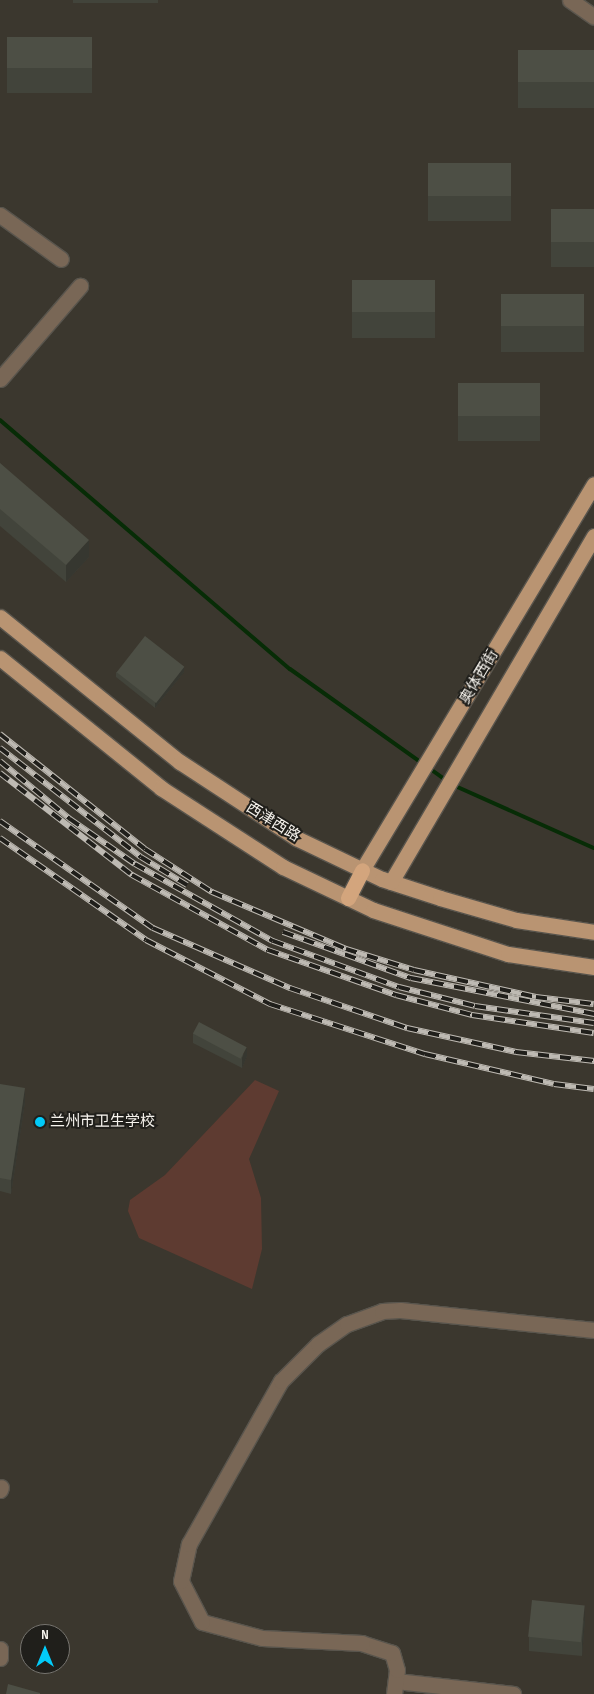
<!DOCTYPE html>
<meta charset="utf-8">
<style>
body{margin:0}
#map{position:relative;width:594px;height:1694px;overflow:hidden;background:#3b372e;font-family:"Sofia Sans Condensed","Noto Sans SC",sans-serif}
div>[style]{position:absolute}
.green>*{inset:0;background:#5e3b31}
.stream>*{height:4px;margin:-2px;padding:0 2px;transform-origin:2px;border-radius:2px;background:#072c06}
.roads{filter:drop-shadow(1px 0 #59554d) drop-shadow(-1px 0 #59554d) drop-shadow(0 1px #59554d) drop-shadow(0 -1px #59554d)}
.minor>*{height:15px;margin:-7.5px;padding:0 7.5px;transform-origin:7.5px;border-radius:7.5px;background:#796756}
.major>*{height:15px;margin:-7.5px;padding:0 7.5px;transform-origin:7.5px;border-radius:7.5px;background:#b99472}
.highway>*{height:15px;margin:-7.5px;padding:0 7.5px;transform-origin:7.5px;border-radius:7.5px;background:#d3a57d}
.rail>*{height:5.5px;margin-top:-2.75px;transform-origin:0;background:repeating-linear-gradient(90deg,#201f1b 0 11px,#bebab3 0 22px);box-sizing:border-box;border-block:1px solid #bebab3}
.wall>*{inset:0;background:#42443b;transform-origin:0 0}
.shaded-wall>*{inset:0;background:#363730}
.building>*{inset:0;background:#4d4f45;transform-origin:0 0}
.dots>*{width:14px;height:14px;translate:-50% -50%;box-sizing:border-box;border:2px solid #201f1b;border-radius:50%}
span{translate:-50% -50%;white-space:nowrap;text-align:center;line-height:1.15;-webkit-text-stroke:4px #201f1b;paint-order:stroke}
.street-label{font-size:15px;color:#f6f3ed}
.poi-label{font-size:15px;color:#f6f3ed}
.left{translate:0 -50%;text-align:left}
.north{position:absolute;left:20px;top:1624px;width:50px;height:50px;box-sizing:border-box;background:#201f1b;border:1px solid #76746f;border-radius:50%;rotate:0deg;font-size:14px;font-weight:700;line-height:20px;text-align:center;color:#f6f3ed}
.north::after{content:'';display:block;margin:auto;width:18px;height:22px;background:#02cbf9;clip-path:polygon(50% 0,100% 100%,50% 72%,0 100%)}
</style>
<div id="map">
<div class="green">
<div style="clip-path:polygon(255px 1080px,279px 1091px,249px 1159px,261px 1198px,262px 1249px,252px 1289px,139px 1238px,128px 1211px,130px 1200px,165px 1175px)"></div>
</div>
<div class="stream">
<div style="left:0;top:420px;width:382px;rotate:40.7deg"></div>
<div style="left:290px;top:669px;width:163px;rotate:35.5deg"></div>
<div style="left:429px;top:768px;width:22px;rotate:36deg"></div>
<div style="left:453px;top:785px;width:154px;rotate:24.1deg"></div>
</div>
<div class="roads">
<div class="minor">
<div style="left:570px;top:0;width:29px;rotate:35deg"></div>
<div style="left:0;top:215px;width:75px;rotate:35.8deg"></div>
<div style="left:0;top:379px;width:123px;rotate:-49.3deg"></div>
<div style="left:0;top:1490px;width:3px;rotate:-72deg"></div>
<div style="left:0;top:1649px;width:9px;rotate:90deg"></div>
<div style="left:396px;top:1681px;width:118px;rotate:6.3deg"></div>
<div style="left:394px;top:1694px;width:24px;rotate:-83deg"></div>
<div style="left:397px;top:1670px;width:18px;rotate:-106deg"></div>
<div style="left:392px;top:1653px;width:32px;rotate:-162deg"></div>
<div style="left:362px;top:1643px;width:100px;rotate:-177.1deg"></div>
<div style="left:262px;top:1638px;width:62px;rotate:-165.1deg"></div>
<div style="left:202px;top:1622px;width:46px;rotate:-117.1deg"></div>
<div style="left:181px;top:1581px;width:38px;rotate:-78deg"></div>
<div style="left:189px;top:1544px;width:187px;rotate:-60.6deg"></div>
<div style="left:281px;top:1381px;width:52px;rotate:-45deg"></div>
<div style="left:318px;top:1344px;width:35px;rotate:-35deg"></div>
<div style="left:347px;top:1324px;width:37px;rotate:-20deg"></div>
<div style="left:382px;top:1311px;width:18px;rotate:-3deg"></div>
<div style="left:400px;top:1310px;width:195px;rotate:5.9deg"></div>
</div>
<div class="major">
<div style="left:0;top:617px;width:231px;rotate:38.9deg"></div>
<div style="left:180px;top:762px;width:139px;rotate:33.2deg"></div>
<div style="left:296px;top:838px;width:95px;rotate:25.5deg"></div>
<div style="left:382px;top:879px;width:61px;rotate:18.1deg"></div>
<div style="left:440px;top:898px;width:79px;rotate:16.1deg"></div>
<div style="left:516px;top:920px;width:79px;rotate:8.7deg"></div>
<div style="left:0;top:658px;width:207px;rotate:38.9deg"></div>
<div style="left:161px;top:788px;width:145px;rotate:32.9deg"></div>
<div style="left:283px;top:867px;width:100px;rotate:25.5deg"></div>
<div style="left:373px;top:910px;width:142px;rotate:18.1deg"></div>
<div style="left:508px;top:954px;width:87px;rotate:8.6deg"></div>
<div style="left:362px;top:870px;width:450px;rotate:-59deg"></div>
<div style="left:391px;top:882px;width:401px;rotate:-59.6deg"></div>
</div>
<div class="highway">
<div style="left:348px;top:898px;width:31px;rotate:-63deg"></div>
</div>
</div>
<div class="rail">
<div style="left:0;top:734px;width:185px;rotate:38.4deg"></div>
<div style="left:145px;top:849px;width:80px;rotate:32.7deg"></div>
<div style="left:212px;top:892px;width:146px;rotate:23deg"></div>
<div style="left:346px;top:949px;width:71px;rotate:17.2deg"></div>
<div style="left:414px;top:970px;width:125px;rotate:12.5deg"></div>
<div style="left:536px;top:997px;width:58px;rotate:6.9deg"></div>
<div style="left:0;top:748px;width:178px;rotate:37.7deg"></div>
<div style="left:141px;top:857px;width:54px;rotate:31.3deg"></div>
<div style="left:0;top:761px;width:91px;rotate:39.6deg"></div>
<div style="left:70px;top:819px;width:79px;rotate:34.7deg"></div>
<div style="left:135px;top:864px;width:158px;rotate:29.2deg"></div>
<div style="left:273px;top:941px;width:134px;rotate:20.1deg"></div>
<div style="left:399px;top:987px;width:78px;rotate:14deg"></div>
<div style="left:475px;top:1006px;width:120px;rotate:8.1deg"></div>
<div style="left:0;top:773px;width:167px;rotate:37.7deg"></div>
<div style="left:132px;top:875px;width:155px;rotate:28.9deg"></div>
<div style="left:268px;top:950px;width:136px;rotate:19.4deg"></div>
<div style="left:396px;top:995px;width:79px;rotate:14.7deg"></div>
<div style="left:472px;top:1015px;width:123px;rotate:8.4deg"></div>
<div style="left:0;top:821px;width:187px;rotate:35deg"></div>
<div style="left:153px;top:928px;width:150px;rotate:23.7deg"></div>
<div style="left:290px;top:988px;width:124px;rotate:18.9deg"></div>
<div style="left:407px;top:1028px;width:112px;rotate:12.4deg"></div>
<div style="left:516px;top:1052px;width:79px;rotate:6.6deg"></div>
<div style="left:0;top:838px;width:178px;rotate:34.9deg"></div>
<div style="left:146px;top:940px;width:140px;rotate:27.3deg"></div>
<div style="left:270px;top:1004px;width:163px;rotate:17.9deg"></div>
<div style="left:425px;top:1054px;width:132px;rotate:13.1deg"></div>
<div style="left:554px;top:1084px;width:40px;rotate:7.1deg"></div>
<div style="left:283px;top:932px;width:136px;rotate:19.8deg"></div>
<div style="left:411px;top:978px;width:187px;rotate:11.1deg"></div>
</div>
<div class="wall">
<div style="left:73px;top:0;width:85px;height:3px"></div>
<div style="left:7px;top:37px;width:85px;height:56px"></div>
<div style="left:518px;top:50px;width:76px;height:58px"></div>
<div style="left:511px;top:163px;width:58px;height:83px;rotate:90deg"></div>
<div style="left:551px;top:209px;width:43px;height:58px"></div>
<div style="left:352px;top:280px;width:83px;height:58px"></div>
<div style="left:501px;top:294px;width:83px;height:58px"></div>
<div style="left:458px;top:383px;width:82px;height:58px"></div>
<div style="clip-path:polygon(0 463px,89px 557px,66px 582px,0 526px)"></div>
<div style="clip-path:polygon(116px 672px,184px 672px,155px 708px,116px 677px)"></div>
<div style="clip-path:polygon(193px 1033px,247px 1056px,242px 1068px,193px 1043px)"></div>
<div style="clip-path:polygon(0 1084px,25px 1102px,11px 1194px,0 1191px)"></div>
<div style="clip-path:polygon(585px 1620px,582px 1656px,529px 1651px,529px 1637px)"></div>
</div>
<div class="shaded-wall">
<div style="clip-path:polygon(89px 540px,89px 557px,66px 582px,66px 565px)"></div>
<div style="clip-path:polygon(184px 667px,184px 672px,155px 708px,155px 703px)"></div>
<div style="clip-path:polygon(247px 1047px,247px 1056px,242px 1068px,242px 1058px)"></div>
<div style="clip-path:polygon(25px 1088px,25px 1102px,11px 1194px,11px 1180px)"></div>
<div style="clip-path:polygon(585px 1606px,585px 1620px,582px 1656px,582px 1642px)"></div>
</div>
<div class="building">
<div style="left:7px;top:37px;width:85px;height:31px"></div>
<div style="left:518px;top:50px;width:76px;height:32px"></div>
<div style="left:511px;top:163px;width:33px;height:83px;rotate:90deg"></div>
<div style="left:551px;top:209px;width:43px;height:33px"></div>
<div style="left:352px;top:280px;width:83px;height:32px"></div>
<div style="left:501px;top:294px;width:83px;height:32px"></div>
<div style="left:458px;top:383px;width:82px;height:33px"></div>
<div style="clip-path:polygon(0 463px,89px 540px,66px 565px,0 509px)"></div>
<div style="left:145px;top:636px;width:50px;height:46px;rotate:38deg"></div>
<div style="left:199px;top:1022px;width:54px;height:13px;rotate:28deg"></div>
<div style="clip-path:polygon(0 1084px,25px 1088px,11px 1180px,0 1178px)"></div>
<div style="left:532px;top:1600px;width:53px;height:37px;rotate:6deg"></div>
<div style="clip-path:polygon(8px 1684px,40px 1693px,40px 1694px,6px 1694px)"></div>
</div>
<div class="dots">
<div style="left:40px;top:1122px;background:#02cbf9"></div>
</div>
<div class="street-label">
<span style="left:479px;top:677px;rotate:-59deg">奥体西街</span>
<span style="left:273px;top:822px;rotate:32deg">西津西路</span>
</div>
<div class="poi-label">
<span class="left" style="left:50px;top:1122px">兰州市卫生学校</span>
</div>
<div class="north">N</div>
</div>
